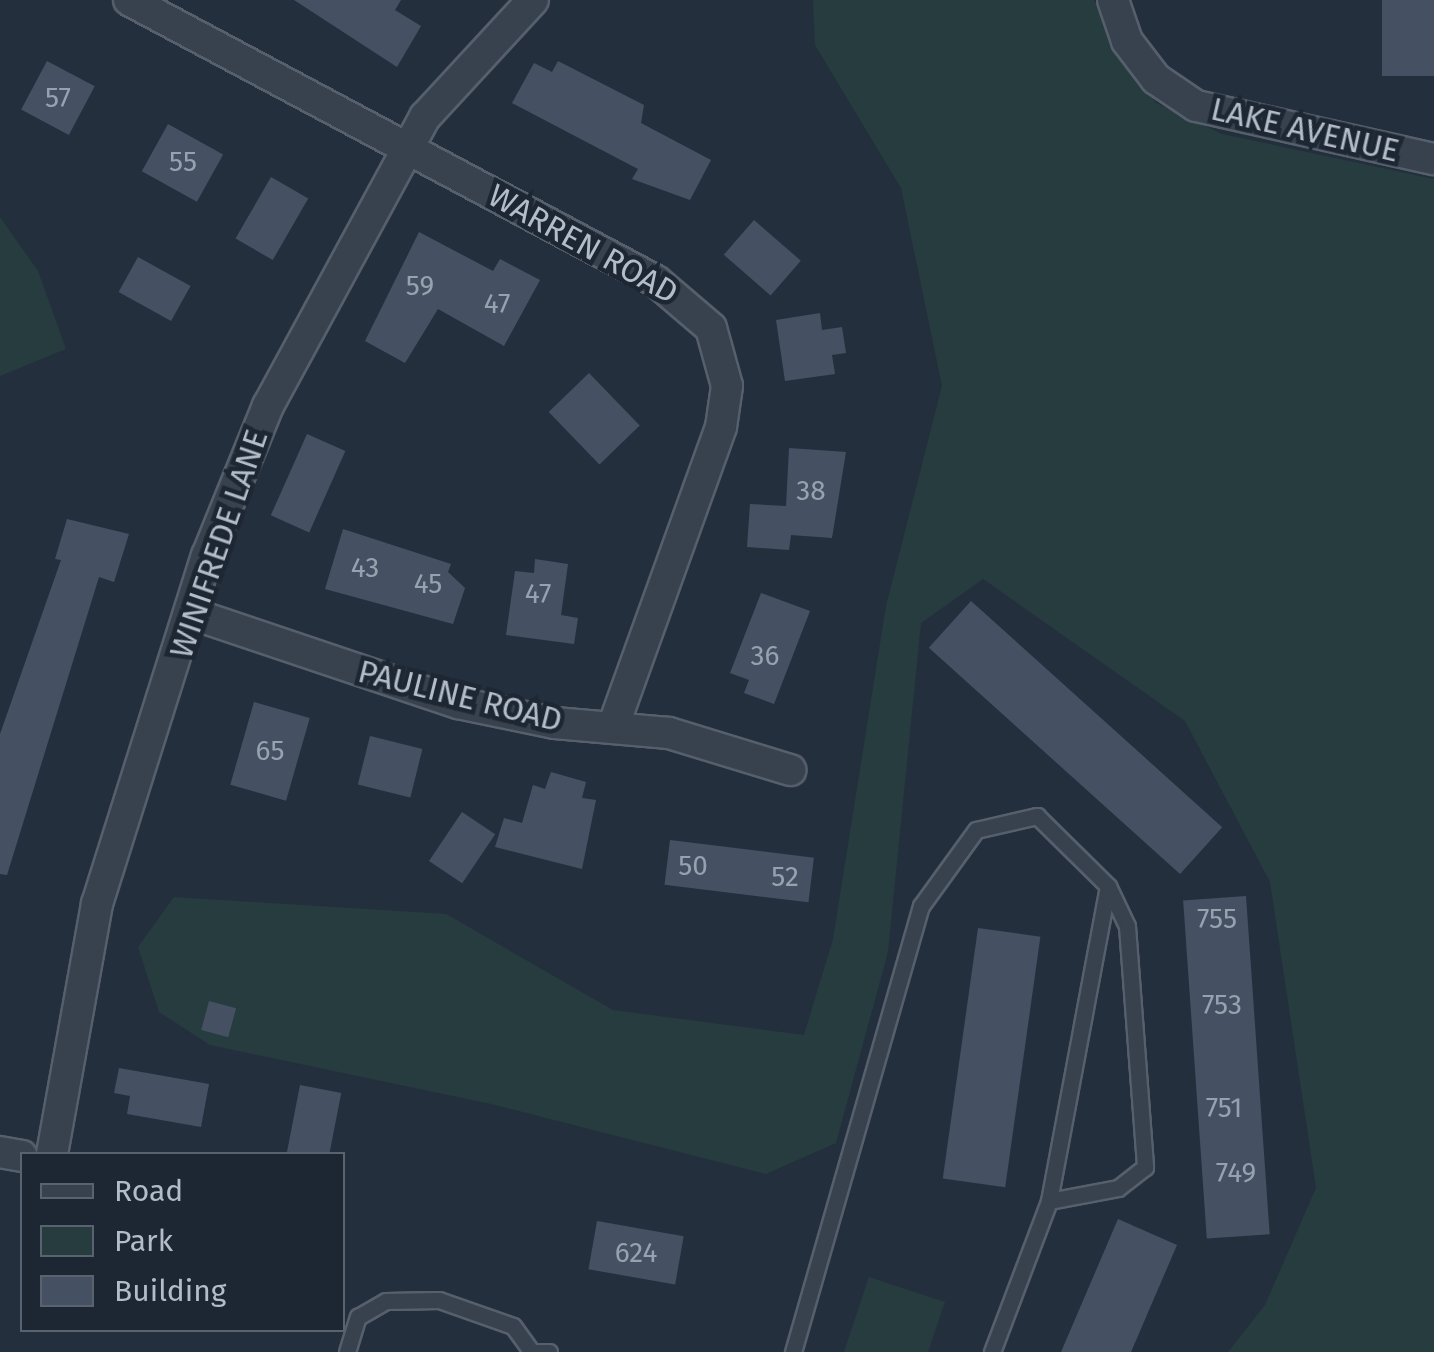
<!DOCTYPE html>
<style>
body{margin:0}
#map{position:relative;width:1434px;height:1352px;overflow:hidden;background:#242f3e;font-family:"Fira Sans",sans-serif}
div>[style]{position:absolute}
.green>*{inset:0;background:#263c3f}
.building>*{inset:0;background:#455162;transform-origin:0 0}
.roads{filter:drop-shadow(2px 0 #565f6c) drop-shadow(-2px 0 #565f6c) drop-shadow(0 2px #565f6c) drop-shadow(0 -2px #565f6c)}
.lane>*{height:15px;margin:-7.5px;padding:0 7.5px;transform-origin:7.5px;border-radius:7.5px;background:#38414e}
.street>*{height:30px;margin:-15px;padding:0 15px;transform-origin:15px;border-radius:15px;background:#38414e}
span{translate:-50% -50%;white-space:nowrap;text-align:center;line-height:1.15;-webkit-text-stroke:9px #1d2633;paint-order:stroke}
.number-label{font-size:28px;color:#98a1af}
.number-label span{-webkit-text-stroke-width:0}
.street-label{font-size:32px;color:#b4bcc9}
.legend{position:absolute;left:20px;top:1152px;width:325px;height:180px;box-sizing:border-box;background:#1d2633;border:2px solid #59626f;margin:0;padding:12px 18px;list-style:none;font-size:30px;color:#b4bcc9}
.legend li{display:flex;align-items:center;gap:20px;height:50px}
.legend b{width:50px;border:2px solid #59626f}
</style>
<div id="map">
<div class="green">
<div style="clip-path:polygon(813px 0,1094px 0,1156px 103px,1222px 134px,1434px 179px,1434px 1352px,1228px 1352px,1265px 1305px,1316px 1188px,1270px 882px,1185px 721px,983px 579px,921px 623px,888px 952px,836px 1143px,766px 1174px,491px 1104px,210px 1045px,159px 1012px,138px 947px,174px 897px,446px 914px,613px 1010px,804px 1035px,833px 939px,886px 606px,942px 386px,901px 188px,815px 45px)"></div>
<div style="clip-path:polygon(0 217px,38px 271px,66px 349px,0 376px)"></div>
<div style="clip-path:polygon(869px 1277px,945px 1302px,928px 1352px,844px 1352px)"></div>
</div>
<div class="building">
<div style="clip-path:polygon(294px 0,401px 0,395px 10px,421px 26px,397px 67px)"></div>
<div style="left:1382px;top:0;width:52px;height:76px"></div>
<div style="left:47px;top:61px;width:54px;height:55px;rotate:28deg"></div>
<div style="clip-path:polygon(558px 61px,644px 105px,641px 123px,711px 160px,690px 200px,632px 179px,638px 169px,512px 103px,534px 63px,552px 72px)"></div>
<div style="left:168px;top:124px;width:63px;height:54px;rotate:29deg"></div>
<div style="left:271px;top:177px;width:43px;height:71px;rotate:30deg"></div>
<div style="left:754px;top:220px;width:62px;height:46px;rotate:41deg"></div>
<div style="clip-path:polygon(419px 232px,493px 271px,500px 259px,540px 280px,504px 346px,438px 309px,405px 363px,365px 341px)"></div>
<div style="left:138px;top:257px;width:60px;height:40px;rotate:29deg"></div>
<div style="clip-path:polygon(820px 313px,822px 330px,842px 327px,846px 353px,832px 355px,835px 374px,785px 381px,776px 320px)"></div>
<div style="left:589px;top:373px;width:73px;height:56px;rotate:46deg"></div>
<div style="left:307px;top:434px;width:42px;height:89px;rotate:24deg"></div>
<div style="clip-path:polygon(789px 448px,846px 452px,832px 538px,791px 535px,789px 550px,747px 547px,750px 504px,786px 506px)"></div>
<div style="clip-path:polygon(67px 519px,129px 534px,114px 582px,99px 577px,7px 875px,0 874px,0 734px,61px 560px,55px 559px)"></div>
<div style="clip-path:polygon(343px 529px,451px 564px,448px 572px,465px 588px,453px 624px,325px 589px)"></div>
<div style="clip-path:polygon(535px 559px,568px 564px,561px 615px,578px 618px,574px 644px,506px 635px,515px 571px,534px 573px)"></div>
<div style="clip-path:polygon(761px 593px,810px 611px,774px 704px,744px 693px,749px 680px,730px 673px)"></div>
<div style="left:971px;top:601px;width:338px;height:63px;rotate:42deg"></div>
<div style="left:254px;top:702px;width:58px;height:86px;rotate:16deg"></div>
<div style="left:370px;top:736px;width:54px;height:50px;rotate:14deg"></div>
<div style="clip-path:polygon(551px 772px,586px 782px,582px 798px,596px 800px,582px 869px,495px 847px,504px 818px,522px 823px,533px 785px,545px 789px)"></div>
<div style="left:462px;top:812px;width:40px;height:59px;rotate:34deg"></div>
<div style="left:670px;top:840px;width:145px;height:45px;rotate:7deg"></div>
<div style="left:1246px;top:896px;width:339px;height:63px;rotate:86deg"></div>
<div style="left:978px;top:928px;width:63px;height:253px;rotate:8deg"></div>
<div style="left:209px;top:1001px;width:28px;height:30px;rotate:15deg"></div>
<div style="clip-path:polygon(119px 1068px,209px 1084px,201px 1127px,127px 1114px,130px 1096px,114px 1093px)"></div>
<div style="left:300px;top:1085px;width:42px;height:70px;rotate:11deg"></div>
<div style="clip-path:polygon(1118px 1219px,1177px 1245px,1131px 1352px,1061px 1352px)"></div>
<div style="left:597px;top:1221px;width:88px;height:49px;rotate:10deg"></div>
</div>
<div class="roads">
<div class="lane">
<div style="left:347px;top:1352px;width:37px;rotate:-73deg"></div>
<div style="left:358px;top:1317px;width:32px;rotate:-30deg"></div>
<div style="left:386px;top:1301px;width:53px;rotate:-1.1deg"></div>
<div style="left:439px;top:1300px;width:78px;rotate:19.4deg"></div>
<div style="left:513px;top:1326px;width:27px;rotate:54deg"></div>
<div style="left:529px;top:1352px;width:20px"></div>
<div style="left:793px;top:1352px;width:464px;rotate:-74deg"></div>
<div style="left:921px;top:906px;width:94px;rotate:-54.1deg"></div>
<div style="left:976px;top:830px;width:63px;rotate:-12.9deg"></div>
<div style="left:1037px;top:816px;width:100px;rotate:44.6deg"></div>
<div style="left:1108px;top:886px;width:44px;rotate:64.6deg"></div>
<div style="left:1127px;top:926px;width:242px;rotate:85.7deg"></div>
<div style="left:1145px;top:1167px;width:34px;rotate:142deg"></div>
<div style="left:1118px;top:1188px;width:70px;rotate:169.3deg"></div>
<div style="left:992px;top:1352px;width:161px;rotate:-69.3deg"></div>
<div style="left:1049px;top:1201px;width:320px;rotate:-79.4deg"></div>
</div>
<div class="street">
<div style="left:129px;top:0;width:597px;rotate:28.07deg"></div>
<div style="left:656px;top:281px;width:72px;rotate:40.5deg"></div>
<div style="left:711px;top:328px;width:60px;rotate:74.6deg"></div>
<div style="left:727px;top:386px;width:41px;rotate:98.3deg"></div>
<div style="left:721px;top:427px;width:319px;rotate:109.8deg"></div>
<div style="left:1113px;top:0;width:43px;rotate:71.1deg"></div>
<div style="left:1127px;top:41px;width:48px;rotate:52.7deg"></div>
<div style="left:1156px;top:79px;width:48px;rotate:34deg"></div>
<div style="left:1196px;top:106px;width:244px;rotate:12.6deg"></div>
<div style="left:193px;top:614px;width:280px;rotate:18.6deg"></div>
<div style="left:458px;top:703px;width:99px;rotate:11.7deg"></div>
<div style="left:555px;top:723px;width:114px;rotate:5deg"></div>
<div style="left:669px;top:733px;width:127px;rotate:17deg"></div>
<div style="left:0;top:1152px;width:22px;rotate:10deg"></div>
<div style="left:52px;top:1154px;width:254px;rotate:-79.8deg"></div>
<div style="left:97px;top:904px;width:365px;rotate:-72.5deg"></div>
<div style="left:207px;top:556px;width:162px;rotate:-67.9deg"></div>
<div style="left:268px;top:406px;width:329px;rotate:-61.5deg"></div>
<div style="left:425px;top:117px;width:159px;rotate:-47.3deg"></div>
</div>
</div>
<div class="number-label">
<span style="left:58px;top:98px">57</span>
<span style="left:183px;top:162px">55</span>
<span style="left:420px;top:286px">59</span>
<span style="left:497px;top:304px">47</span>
<span style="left:811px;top:491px">38</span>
<span style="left:365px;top:568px">43</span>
<span style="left:428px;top:584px">45</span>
<span style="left:538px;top:594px">47</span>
<span style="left:765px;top:656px">36</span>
<span style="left:270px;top:751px">65</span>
<span style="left:693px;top:866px">50</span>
<span style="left:785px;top:877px">52</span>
<span style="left:1217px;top:919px">755</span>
<span style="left:1222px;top:1005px">753</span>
<span style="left:1224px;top:1108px">751</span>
<span style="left:1236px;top:1173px">749</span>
<span style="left:636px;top:1253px">624</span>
</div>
<div class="street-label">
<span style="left:1305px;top:130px;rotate:13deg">LAKE AVENUE</span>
<span style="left:583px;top:244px;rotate:29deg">WARREN ROAD</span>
<span style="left:219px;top:544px;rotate:-71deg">WINIFREDE LANE</span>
<span style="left:460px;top:696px;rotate:14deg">PAULINE ROAD</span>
</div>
<ul class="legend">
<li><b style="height:12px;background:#38414e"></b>Road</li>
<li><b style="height:28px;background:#263c3f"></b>Park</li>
<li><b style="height:28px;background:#455162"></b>Building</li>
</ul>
</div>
